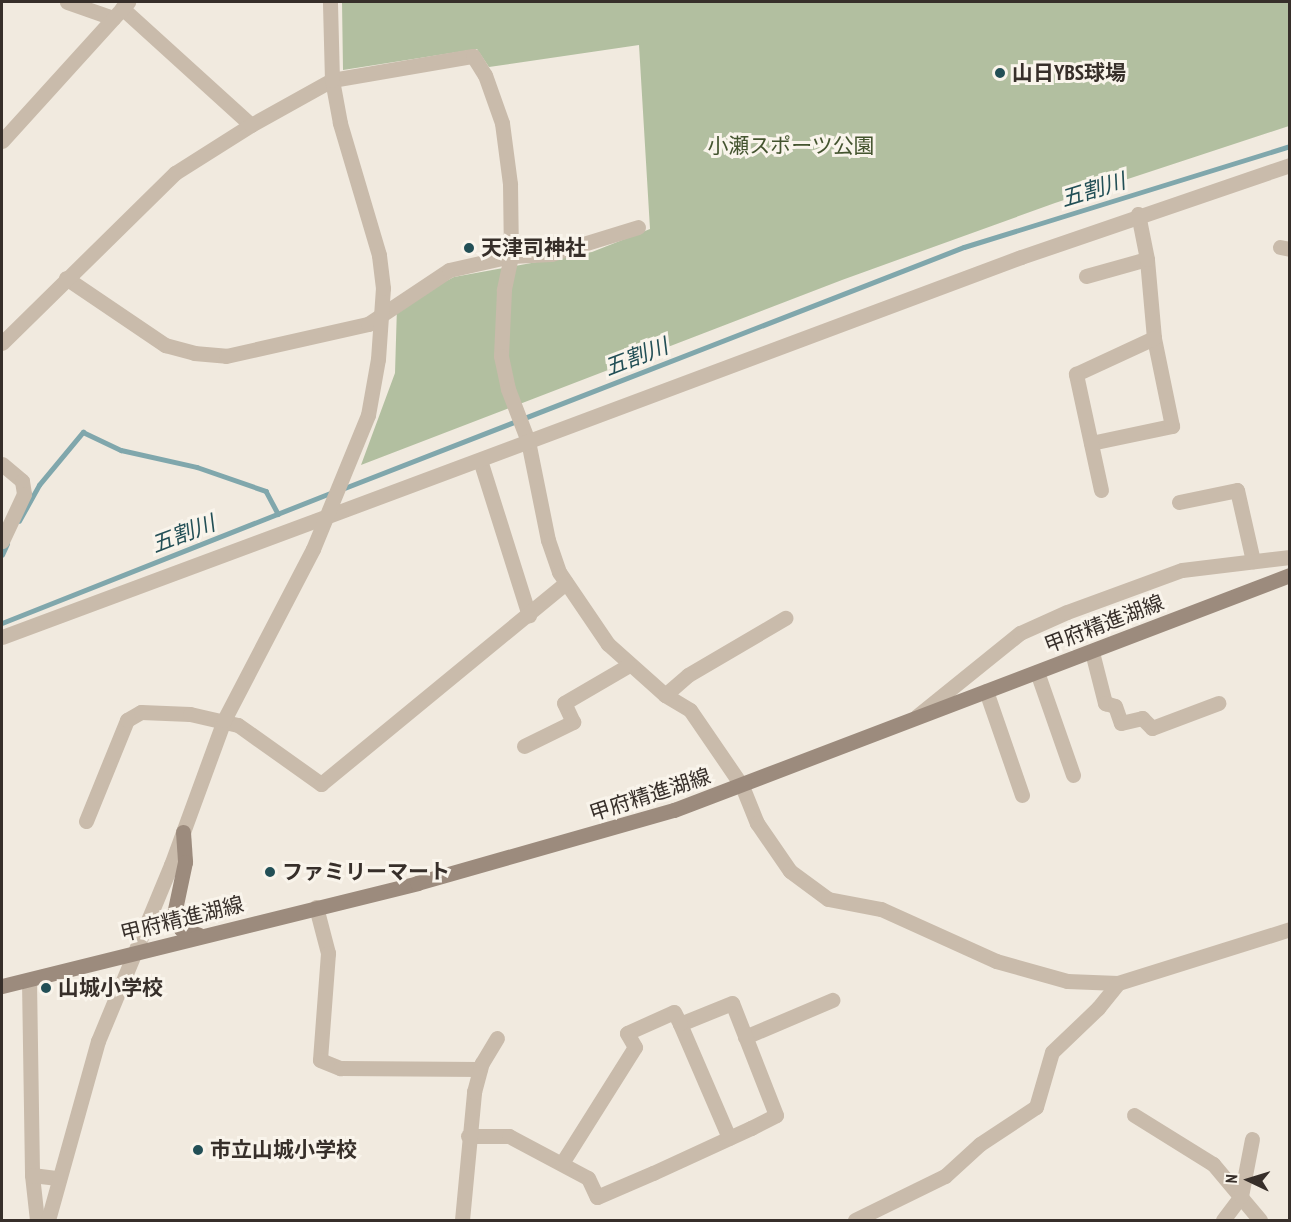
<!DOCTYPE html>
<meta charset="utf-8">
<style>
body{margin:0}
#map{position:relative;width:1291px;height:1222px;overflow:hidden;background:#f1eadf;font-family:"PT Sans Narrow","Noto Sans JP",sans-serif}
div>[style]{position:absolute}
.green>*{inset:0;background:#b2bfa0}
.stream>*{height:4.5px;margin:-2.25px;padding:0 2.25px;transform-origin:2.25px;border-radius:2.25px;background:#80a7ac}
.minor>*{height:15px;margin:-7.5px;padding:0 7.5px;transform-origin:7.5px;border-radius:7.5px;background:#c9bbab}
.tertiary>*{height:15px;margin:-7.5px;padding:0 7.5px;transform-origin:7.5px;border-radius:7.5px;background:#c9bbab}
.secondary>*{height:15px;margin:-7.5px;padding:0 7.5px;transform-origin:7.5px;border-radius:7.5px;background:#9c8b7d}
.dots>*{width:16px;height:16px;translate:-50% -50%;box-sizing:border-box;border:3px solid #f9f4eb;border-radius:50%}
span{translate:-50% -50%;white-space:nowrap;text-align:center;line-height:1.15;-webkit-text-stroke:6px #f9f4eb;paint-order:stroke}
.poi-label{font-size:21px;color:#372f2a;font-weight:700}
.left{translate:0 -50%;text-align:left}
.park-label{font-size:21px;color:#44542f}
.street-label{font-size:21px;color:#372f2a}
.water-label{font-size:22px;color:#224f56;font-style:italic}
.frame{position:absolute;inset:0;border:3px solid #372f2a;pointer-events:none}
.north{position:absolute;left:1219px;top:1150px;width:60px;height:60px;-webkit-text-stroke:4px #f9f4eb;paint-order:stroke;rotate:274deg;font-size:16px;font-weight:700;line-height:24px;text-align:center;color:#372f2a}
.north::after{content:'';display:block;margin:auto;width:21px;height:27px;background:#372f2a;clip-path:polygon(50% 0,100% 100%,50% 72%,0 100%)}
</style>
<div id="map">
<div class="green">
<div style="clip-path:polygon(342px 2px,1289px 2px,1289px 126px,1055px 203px,842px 280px,361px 465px,395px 373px,397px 306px,454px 277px,592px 252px,650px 229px,639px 45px,489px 67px,477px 49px,343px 70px)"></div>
</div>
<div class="stream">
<div style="left:342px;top:489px;width:667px;rotate:-21.26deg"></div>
<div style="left:964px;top:247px;width:341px;rotate:-17.2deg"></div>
<div style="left:19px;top:521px;width:41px;rotate:-60.9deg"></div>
<div style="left:39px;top:485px;width:69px;rotate:-50.3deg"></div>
<div style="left:83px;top:432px;width:42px;rotate:25.3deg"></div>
<div style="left:121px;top:450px;width:78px;rotate:12.6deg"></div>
<div style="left:197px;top:467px;width:73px;rotate:19.2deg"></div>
<div style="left:266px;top:491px;width:26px;rotate:62deg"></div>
<div style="left:2px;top:555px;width:12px;rotate:-66deg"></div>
<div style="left:2px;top:623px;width:354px;rotate:-21.6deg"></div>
</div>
<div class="minor">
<div style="left:67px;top:2px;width:49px;rotate:19.2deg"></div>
<div style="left:122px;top:8px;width:174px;rotate:42.2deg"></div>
<div style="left:2px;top:141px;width:188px;rotate:-47.8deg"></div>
<div style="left:1280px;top:247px;width:10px;rotate:11deg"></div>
<div style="left:1086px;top:276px;width:63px;rotate:-15.6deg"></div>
<div style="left:66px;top:278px;width:120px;rotate:34.1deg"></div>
<div style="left:165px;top:345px;width:30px;rotate:15deg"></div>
<div style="left:194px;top:353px;width:32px;rotate:5deg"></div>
<div style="left:226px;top:356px;width:146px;rotate:-12.7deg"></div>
<div style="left:368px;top:324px;width:97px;rotate:-33.7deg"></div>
<div style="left:449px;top:270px;width:64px;rotate:-12.7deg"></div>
<div style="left:511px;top:256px;width:40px;rotate:-2.9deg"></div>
<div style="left:551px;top:254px;width:91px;rotate:-17.2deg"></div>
<div style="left:2px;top:343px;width:243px;rotate:-44.5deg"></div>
<div style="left:175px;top:173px;width:90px;rotate:-32.3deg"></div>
<div style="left:251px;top:125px;width:93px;rotate:-29.1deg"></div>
<div style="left:332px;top:80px;width:143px;rotate:-9.7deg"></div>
<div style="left:473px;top:56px;width:22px;rotate:58deg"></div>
<div style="left:485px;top:75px;width:51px;rotate:70.5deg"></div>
<div style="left:502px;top:123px;width:62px;rotate:82.5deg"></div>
<div style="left:510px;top:184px;width:72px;rotate:89.2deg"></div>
<div style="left:511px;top:256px;width:35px;rotate:102deg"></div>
<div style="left:504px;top:290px;width:66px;rotate:92.6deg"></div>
<div style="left:501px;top:356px;width:34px;rotate:78deg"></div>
<div style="left:508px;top:389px;width:56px;rotate:69deg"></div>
<div style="left:528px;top:441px;width:101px;rotate:78.6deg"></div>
<div style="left:548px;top:540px;width:34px;rotate:71deg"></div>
<div style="left:559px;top:572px;width:87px;rotate:55.8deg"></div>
<div style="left:608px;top:644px;width:76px;rotate:41.8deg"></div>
<div style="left:665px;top:695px;width:29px;rotate:31deg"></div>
<div style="left:690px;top:710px;width:92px;rotate:55.6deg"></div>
<div style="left:742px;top:786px;width:40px;rotate:68deg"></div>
<div style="left:757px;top:823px;width:58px;rotate:55.5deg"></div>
<div style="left:790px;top:871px;width:47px;rotate:36.4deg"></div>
<div style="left:828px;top:899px;width:54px;rotate:10.7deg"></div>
<div style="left:881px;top:909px;width:126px;rotate:24.3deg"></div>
<div style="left:996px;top:961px;width:74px;rotate:15.7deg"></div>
<div style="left:1067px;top:981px;width:51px;rotate:2.2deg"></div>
<div style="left:1118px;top:983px;width:180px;rotate:-17.4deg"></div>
<div style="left:1091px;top:443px;width:83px;rotate:-11.9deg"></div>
<div style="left:1172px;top:426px;width:90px;rotate:-101.6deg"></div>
<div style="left:1154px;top:338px;width:79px;rotate:-95.1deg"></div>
<div style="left:1147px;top:259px;width:46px;rotate:-101.3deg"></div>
<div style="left:480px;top:460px;width:163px;rotate:72.5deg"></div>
<div style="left:2px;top:464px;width:26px;rotate:40deg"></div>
<div style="left:22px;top:481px;width:13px;rotate:81deg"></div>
<div style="left:24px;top:494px;width:52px;rotate:115.1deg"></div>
<div style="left:1101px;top:490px;width:119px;rotate:-102.2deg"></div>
<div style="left:1076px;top:374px;width:86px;rotate:-24.8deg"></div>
<div style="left:1179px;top:502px;width:59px;rotate:-11.7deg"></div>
<div style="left:1237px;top:490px;width:73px;rotate:77.3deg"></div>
<div style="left:2px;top:637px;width:348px;rotate:-20.4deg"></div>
<div style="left:1092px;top:652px;width:53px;rotate:75.7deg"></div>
<div style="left:1105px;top:703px;width:10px;rotate:17deg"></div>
<div style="left:1115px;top:706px;width:18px;rotate:71deg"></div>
<div style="left:1121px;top:723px;width:22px;rotate:-13deg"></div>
<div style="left:1142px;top:718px;width:14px;rotate:45deg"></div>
<div style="left:1152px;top:728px;width:71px;rotate:-20.7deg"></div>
<div style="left:1037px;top:672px;width:109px;rotate:70.7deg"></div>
<div style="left:986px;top:691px;width:110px;rotate:70.9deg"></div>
<div style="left:665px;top:695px;width:30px;rotate:-41deg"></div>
<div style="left:688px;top:675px;width:113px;rotate:-30.4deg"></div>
<div style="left:917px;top:716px;width:132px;rotate:-38.9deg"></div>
<div style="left:1020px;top:633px;width:51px;rotate:-24.1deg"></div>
<div style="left:1067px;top:612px;width:122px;rotate:-20.1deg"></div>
<div style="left:1182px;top:570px;width:109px;rotate:-6.9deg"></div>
<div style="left:524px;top:746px;width:55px;rotate:-26.1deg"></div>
<div style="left:573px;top:722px;width:21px;rotate:-115deg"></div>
<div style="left:564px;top:703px;width:75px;rotate:-30.3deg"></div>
<div style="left:86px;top:821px;width:109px;rotate:-67.9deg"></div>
<div style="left:127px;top:720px;width:16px;rotate:-30deg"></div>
<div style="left:141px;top:712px;width:49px;rotate:2.3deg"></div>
<div style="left:190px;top:714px;width:49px;rotate:12.9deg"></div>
<div style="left:238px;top:725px;width:102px;rotate:35.4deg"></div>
<div style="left:321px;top:784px;width:317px;rotate:-39.4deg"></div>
<div style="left:316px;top:907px;width:48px;rotate:75.4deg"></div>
<div style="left:328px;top:953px;width:107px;rotate:94.3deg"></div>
<div style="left:320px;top:1060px;width:22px;rotate:22deg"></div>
<div style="left:340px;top:1068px;width:140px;rotate:0.4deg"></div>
<div style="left:29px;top:981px;width:194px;rotate:89.1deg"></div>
<div style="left:32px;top:1175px;width:45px;rotate:83.7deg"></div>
<div style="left:745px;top:1037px;width:95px;rotate:-23deg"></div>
<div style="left:1134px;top:1115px;width:93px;rotate:31.8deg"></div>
<div style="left:1213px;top:1164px;width:73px;rotate:50deg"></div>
<div style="left:468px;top:1136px;width:41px"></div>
<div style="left:509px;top:1136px;width:89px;rotate:28deg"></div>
<div style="left:588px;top:1178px;width:21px;rotate:65deg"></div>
<div style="left:597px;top:1197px;width:61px;rotate:-23.2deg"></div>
<div style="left:653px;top:1173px;width:108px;rotate:-24.7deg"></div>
<div style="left:751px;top:1128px;width:28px;rotate:-27deg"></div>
<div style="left:776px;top:1115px;width:120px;rotate:-111.4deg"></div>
<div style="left:732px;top:1003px;width:56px;rotate:158deg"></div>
<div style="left:680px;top:1024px;width:124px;rotate:66.7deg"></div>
<div style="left:562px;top:1163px;width:137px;rotate:-57.8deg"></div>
<div style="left:635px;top:1047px;width:16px;rotate:-120deg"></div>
<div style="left:627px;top:1033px;width:51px;rotate:-24.1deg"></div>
<div style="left:674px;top:1012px;width:13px;rotate:63deg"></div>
<div style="left:32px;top:1175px;width:26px;rotate:7deg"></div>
<div style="left:462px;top:1220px;width:129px;rotate:-84.6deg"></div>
<div style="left:474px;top:1092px;width:30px;rotate:-75deg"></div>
<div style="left:482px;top:1063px;width:29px;rotate:-59deg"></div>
<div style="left:855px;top:1220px;width:100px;rotate:-26.1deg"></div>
<div style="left:945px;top:1176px;width:47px;rotate:-42.4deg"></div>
<div style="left:980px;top:1144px;width:67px;rotate:-33.5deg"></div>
<div style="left:1036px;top:1107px;width:57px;rotate:-73.8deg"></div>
<div style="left:1052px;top:1052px;width:64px;rotate:-43.7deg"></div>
<div style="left:1098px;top:1008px;width:32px;rotate:-51deg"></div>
<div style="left:1223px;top:1220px;width:30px;rotate:-53deg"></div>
<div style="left:1241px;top:1196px;width:58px;rotate:-79.1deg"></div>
</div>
<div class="tertiary">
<div style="left:328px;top:516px;width:740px;rotate:-20.49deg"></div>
<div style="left:1021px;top:257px;width:284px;rotate:-18.9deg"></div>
<div style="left:48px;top:1220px;width:186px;rotate:-74.4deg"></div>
<div style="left:98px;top:1041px;width:191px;rotate:-67.5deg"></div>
<div style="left:171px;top:865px;width:154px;rotate:-69.9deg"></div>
<div style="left:224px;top:720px;width:193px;rotate:-62.5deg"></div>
<div style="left:313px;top:549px;width:145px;rotate:-67.7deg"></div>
<div style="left:368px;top:415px;width:57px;rotate:-79.9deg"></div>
<div style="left:378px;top:359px;width:71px;rotate:-86deg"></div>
<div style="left:383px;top:288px;width:33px;rotate:-97deg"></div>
<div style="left:379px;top:255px;width:138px;rotate:-106.5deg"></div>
<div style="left:340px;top:123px;width:44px;rotate:-100.5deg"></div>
<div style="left:332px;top:80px;width:78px;rotate:-91.5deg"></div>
</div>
<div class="secondary">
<div style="left:183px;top:832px;width:30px;rotate:86deg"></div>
<div style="left:185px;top:862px;width:58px;rotate:101.9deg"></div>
<div style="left:173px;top:919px;width:13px;rotate:51deg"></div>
<div style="left:181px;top:929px;width:19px;rotate:18deg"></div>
<div style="left:2px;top:986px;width:428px;rotate:-13.9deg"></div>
<div style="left:417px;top:883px;width:267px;rotate:-15.9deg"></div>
<div style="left:674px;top:810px;width:659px;rotate:-20.88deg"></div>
</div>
<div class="dots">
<div style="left:1000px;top:73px;background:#224f56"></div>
<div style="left:469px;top:248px;background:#224f56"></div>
<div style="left:270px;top:872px;background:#224f56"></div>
<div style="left:46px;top:988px;background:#224f56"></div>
<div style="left:198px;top:1150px;background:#224f56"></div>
</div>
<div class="poi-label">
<span class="left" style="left:1012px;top:73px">山日YBS球場</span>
<span class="left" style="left:481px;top:248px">天津司神社</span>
<span class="left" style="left:282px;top:872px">ファミリーマート</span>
<span class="left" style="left:58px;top:988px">山城小学校</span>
<span class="left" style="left:210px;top:1150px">市立山城小学校</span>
</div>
<div class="park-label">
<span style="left:791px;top:146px">小瀬スポーツ公園</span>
</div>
<div class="street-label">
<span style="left:1104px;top:624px;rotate:-21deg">甲府精進湖線</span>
<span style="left:650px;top:795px;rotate:-18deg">甲府精進湖線</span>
<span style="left:182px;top:919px;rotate:-14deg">甲府精進湖線</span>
</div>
<div class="water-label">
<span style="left:1093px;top:190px;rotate:-17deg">五割川</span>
<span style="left:636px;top:357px;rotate:-21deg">五割川</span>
<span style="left:183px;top:534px;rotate:-21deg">五割川</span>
</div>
<div class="frame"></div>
<div class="north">N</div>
</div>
